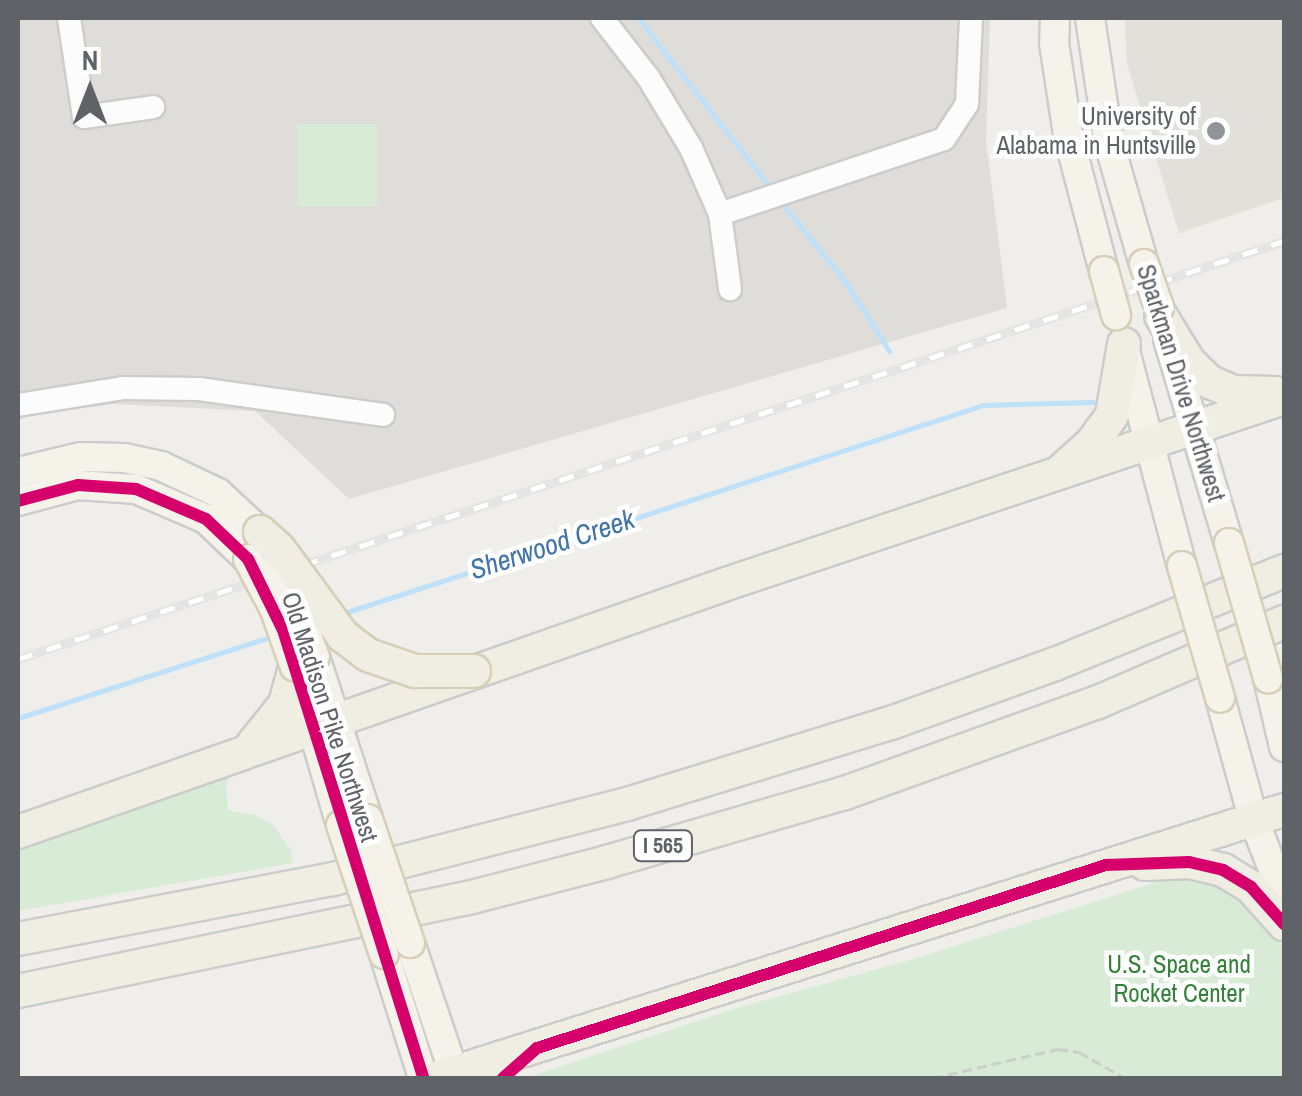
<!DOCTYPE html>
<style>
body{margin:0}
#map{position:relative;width:1302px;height:1096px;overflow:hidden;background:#efeeea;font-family:"Archivo Narrow",sans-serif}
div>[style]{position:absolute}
.industrial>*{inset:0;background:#dfddda}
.education>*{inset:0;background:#e2e0da}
.green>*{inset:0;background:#d8ebd6;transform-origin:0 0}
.stream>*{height:5px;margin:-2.5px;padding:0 2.5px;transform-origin:2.5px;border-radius:2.5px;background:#bfe0f9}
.path>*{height:2.5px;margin-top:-1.25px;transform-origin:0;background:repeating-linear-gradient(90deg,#cacfcc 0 10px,transparent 0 15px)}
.roads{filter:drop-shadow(2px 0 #cbcccc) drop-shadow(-2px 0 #cbcccc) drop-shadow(0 2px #cbcccc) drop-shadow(0 -2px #cbcccc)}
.minor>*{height:22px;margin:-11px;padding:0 11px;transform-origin:11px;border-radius:11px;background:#fdfcfc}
.major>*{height:28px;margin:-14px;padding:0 14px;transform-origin:14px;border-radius:14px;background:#f4f2e9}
.highway>*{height:32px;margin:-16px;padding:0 16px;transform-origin:16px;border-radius:16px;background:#f0ede3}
.rail>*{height:9px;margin-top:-4.5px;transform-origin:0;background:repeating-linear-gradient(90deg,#fff 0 15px,#e4e4e4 0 30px);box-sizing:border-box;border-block:2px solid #e4e4e4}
.bridges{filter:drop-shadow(2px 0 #d7ceb8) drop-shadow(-2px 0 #d7ceb8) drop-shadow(0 2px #d7ceb8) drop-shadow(0 -2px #d7ceb8)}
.major-bridge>*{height:28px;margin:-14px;padding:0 14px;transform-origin:14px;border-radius:14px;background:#f4f2e9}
.highway-bridge>*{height:32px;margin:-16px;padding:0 16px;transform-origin:16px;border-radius:16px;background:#f0ede3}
.cycleway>*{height:12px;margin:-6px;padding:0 6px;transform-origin:6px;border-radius:6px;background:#d6006c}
.dots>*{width:28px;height:28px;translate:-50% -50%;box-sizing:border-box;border:5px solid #fff;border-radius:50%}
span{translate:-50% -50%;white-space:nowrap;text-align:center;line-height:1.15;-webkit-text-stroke:9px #fff;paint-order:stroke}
.shield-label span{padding:2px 8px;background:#fff;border:2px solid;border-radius:8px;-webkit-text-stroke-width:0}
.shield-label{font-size:22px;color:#5f6368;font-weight:700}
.poi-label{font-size:25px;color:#5f6368}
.right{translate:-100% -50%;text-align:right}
.street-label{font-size:25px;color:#5f6368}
.park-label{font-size:25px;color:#348238}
.water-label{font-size:28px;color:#4174aa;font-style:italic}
.frame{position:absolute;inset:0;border:20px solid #5f6368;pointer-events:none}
.north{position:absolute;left:40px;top:40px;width:100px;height:100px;-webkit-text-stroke:8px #fff;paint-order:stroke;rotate:0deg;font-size:28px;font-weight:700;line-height:40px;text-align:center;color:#5f6368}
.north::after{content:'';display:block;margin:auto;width:35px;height:45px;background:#5f6368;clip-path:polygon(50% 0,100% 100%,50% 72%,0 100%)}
</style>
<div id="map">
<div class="industrial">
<div style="clip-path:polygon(18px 18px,990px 18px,986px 141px,1007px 308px,349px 499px,255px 411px,114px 404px,30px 415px,18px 421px)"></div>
</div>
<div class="education">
<div style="clip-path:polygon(1125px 18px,1284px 18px,1284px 198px,1179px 233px,1127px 64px)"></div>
</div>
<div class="green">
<div style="left:297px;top:124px;width:80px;height:82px"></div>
<div style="clip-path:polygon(232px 769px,226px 784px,228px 810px,258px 816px,273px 825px,291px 850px,293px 863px,18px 911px,18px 845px)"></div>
<div style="clip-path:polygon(1170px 878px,1202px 879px,1231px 891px,1284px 947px,1284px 1078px,525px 1078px,733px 1009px,907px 961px)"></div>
</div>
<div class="stream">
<div style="left:638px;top:18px;width:213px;rotate:52.1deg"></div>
<div style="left:785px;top:207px;width:95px;rotate:51deg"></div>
<div style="left:845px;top:281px;width:83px;rotate:57.8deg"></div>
<div style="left:344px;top:613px;width:672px;rotate:-18.03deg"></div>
<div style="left:983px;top:405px;width:110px;rotate:-1.6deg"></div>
<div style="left:18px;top:718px;width:272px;rotate:-17.8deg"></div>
</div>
<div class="path">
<div style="left:933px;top:1078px;width:128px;rotate:-13.1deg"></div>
<div style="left:1058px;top:1049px;width:21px;rotate:8deg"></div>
<div style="left:1079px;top:1052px;width:53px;rotate:29.5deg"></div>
</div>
<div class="roads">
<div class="minor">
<div style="left:69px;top:18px;width:100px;rotate:81.4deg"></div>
<div style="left:84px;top:117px;width:70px;rotate:-8.2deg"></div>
<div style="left:602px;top:18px;width:75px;rotate:52.1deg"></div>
<div style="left:648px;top:77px;width:83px;rotate:58.8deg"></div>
<div style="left:691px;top:148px;width:72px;rotate:66.3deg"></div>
<div style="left:720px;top:214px;width:76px;rotate:82.4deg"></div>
<div style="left:720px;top:214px;width:236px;rotate:-18.5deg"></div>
<div style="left:944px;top:139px;width:42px;rotate:-56.7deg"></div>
<div style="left:967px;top:104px;width:86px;rotate:-87.3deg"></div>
<div style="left:18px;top:405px;width:106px;rotate:-9.2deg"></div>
<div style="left:123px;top:388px;width:76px;rotate:0.8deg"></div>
<div style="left:199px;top:389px;width:186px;rotate:8deg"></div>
</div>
<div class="major">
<div style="left:1055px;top:18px;width:25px;rotate:92deg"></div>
<div style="left:1054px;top:43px;width:93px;rotate:81.3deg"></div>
<div style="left:1068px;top:135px;width:141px;rotate:75.2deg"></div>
<div style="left:1090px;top:18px;width:126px;rotate:81.4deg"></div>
<div style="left:1109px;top:143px;width:126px;rotate:73.9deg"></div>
<div style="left:1168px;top:339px;width:213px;rotate:73.4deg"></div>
<div style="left:1125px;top:351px;width:222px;rotate:75.2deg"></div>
<div style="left:18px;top:472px;width:65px;rotate:-13.4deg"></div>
<div style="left:81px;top:457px;width:43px;rotate:1.3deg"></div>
<div style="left:124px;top:458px;width:38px;rotate:12deg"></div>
<div style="left:161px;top:466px;width:63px;rotate:25.3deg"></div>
<div style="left:218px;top:493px;width:57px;rotate:42.9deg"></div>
<div style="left:260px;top:532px;width:21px;rotate:62deg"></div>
<div style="left:18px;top:501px;width:62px;rotate:-14.9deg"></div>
<div style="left:78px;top:485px;width:58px;rotate:3.9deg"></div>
<div style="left:136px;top:489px;width:76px;rotate:23.2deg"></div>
<div style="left:206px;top:519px;width:58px;rotate:43.6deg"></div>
<div style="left:315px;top:657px;width:170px;rotate:71.9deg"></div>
<div style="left:295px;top:667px;width:165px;rotate:73.8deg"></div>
<div style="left:1268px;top:678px;width:71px;rotate:76.9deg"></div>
<div style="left:1220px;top:698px;width:124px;rotate:74.6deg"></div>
<div style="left:1253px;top:818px;width:85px;rotate:68.6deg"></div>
<div style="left:410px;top:943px;width:137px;rotate:71.3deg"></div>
<div style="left:384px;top:954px;width:130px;rotate:72.5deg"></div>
</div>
<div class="highway">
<div style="left:1161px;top:316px;width:54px;rotate:58.7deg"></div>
<div style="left:1189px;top:362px;width:29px;rotate:44deg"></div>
<div style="left:1210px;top:382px;width:25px;rotate:23deg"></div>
<div style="left:1233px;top:392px;width:42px;rotate:1.4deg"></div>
<div style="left:1063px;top:469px;width:39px;rotate:-42deg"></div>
<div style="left:1092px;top:443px;width:34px;rotate:-54deg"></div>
<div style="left:1112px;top:415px;width:72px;rotate:-80.4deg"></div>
<div style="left:253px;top:744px;width:51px;rotate:-51.3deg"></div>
<div style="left:285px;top:704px;width:38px;rotate:-75deg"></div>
<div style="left:18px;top:832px;width:750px;rotate:-19.3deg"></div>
<div style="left:726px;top:584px;width:588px;rotate:-18.43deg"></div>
<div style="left:1145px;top:864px;width:44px;rotate:-2.6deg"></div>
<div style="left:1189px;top:862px;width:35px;rotate:13deg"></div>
<div style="left:1223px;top:870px;width:33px;rotate:31deg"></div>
<div style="left:1251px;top:887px;width:50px;rotate:48.3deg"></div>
<div style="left:18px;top:939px;width:321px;rotate:-10.8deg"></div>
<div style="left:333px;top:879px;width:303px;rotate:-14.3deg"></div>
<div style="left:627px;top:804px;width:276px;rotate:-17.1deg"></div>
<div style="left:891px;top:723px;width:174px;rotate:-19.8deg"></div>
<div style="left:1055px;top:664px;width:247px;rotate:-22.1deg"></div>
<div style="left:18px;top:991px;width:460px;rotate:-11.7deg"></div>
<div style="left:468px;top:898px;width:144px;rotate:-14.5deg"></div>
<div style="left:607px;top:862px;width:248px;rotate:-16.2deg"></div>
<div style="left:845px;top:793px;width:269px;rotate:-19.8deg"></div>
<div style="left:1098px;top:702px;width:202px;rotate:-23.3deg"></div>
<div style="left:436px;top:1078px;width:889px;rotate:-17.54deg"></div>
</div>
</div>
<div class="rail">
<div style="left:18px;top:659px;width:1333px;rotate:-18.27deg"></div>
</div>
<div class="bridges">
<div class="major-bridge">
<div style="left:1144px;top:264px;width:46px;rotate:70.8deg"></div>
<div style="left:1104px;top:271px;width:46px;rotate:74.7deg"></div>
<div style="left:1229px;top:543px;width:141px;rotate:73.9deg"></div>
<div style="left:248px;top:559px;width:58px;rotate:62.1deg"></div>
<div style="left:275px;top:610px;width:60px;rotate:70.7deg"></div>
<div style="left:277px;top:561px;width:103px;rotate:68.4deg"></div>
<div style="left:1182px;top:566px;width:137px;rotate:73.9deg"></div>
<div style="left:368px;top:819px;width:131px;rotate:71.3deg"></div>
<div style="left:341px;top:825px;width:136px;rotate:71.6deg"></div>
</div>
<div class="highway-bridge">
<div style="left:260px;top:532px;width:25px;rotate:42deg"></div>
<div style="left:279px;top:549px;width:108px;rotate:53.7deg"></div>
<div style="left:343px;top:636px;width:31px;rotate:37deg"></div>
<div style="left:368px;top:655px;width:50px;rotate:18.8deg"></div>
<div style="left:415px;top:671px;width:59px"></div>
</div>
</div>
<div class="cycleway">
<div style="left:18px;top:501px;width:62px;rotate:-14.9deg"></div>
<div style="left:78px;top:485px;width:58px;rotate:3.9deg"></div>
<div style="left:136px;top:489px;width:76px;rotate:23.2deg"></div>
<div style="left:206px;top:519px;width:58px;rotate:43.6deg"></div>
<div style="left:248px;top:559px;width:79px;rotate:63.8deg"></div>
<div style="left:283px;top:630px;width:469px;rotate:72.6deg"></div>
<div style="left:503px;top:1078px;width:45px;rotate:-41.4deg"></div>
<div style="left:537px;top:1048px;width:598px;rotate:-17.83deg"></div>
<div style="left:1106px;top:865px;width:83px;rotate:-2.1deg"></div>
<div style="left:1189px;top:862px;width:35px;rotate:13deg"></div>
<div style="left:1223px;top:870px;width:33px;rotate:31deg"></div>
<div style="left:1251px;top:887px;width:50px;rotate:48.3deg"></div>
</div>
<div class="dots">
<div style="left:1216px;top:131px;background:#919496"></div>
</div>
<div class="shield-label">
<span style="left:663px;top:846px">I 565</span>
</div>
<div class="poi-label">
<span class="right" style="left:1196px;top:131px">University of<br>Alabama in Huntsville</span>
</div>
<div class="street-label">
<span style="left:1181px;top:383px;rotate:73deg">Sparkman Drive Northwest</span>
<span style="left:330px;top:717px;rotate:72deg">Old Madison Pike Northwest</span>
</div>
<div class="park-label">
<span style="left:1179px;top:979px">U.S. Space and<br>Rocket Center</span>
</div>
<div class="water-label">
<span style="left:552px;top:544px;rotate:-18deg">Sherwood Creek</span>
</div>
<div class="frame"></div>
<div class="north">N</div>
</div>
